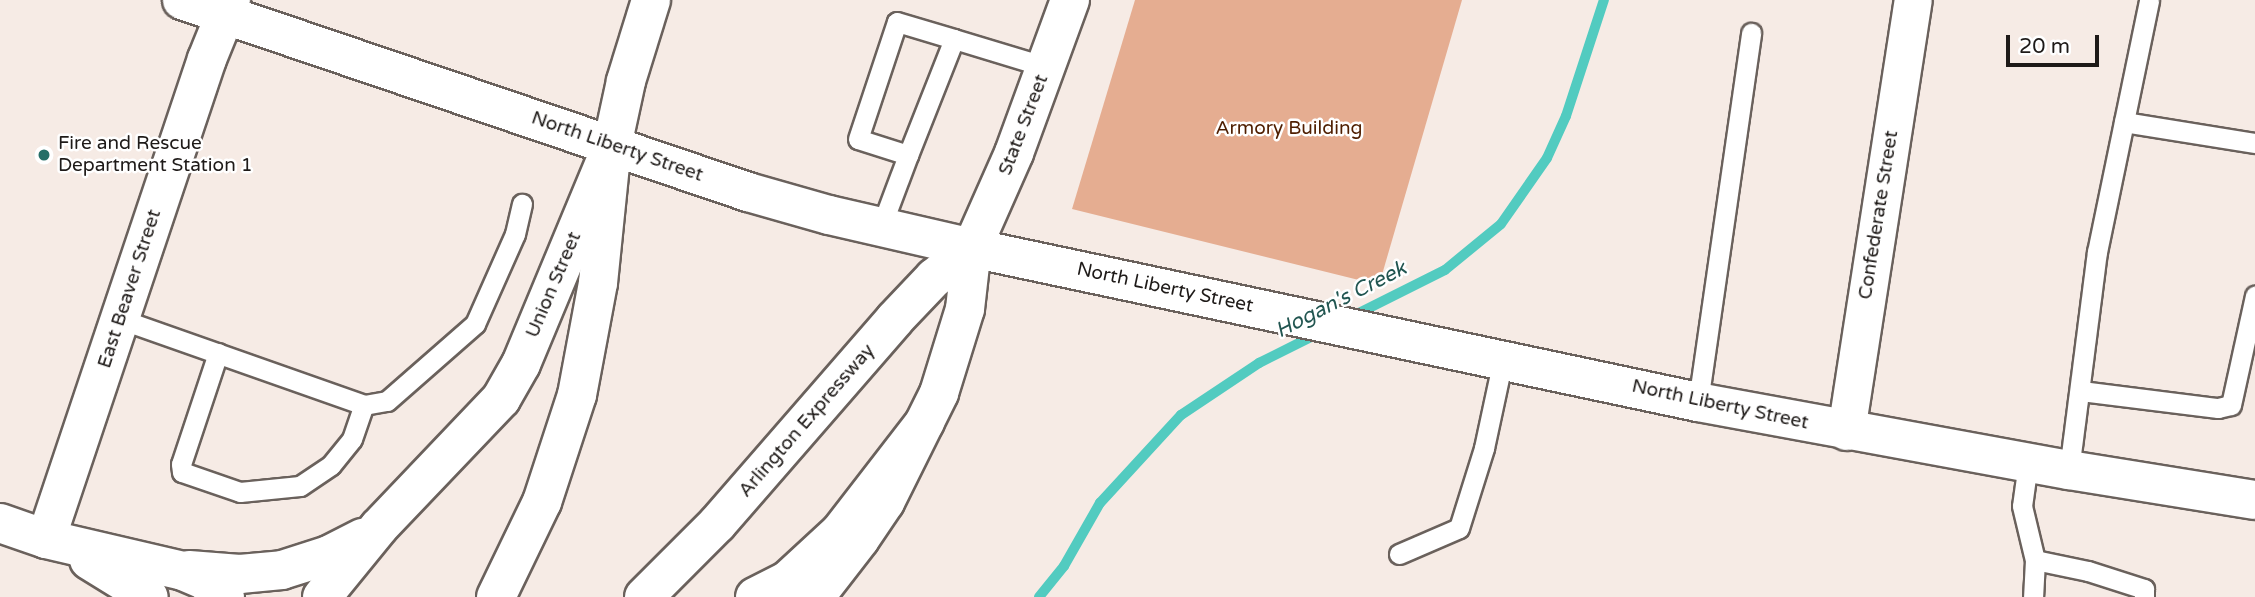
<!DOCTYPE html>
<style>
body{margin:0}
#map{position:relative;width:2255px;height:597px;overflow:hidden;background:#f6ebe5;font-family:"Varela Round",sans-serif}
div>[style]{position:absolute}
.green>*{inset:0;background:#e5ad91}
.stream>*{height:10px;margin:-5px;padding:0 5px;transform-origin:5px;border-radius:5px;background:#52cbc0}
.roads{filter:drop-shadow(2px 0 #6a615c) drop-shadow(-2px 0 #6a615c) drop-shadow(0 2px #6a615c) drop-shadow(0 -2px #6a615c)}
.service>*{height:19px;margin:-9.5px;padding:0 9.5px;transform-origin:9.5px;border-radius:9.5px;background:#fff}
.minor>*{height:37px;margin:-18.5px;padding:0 18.5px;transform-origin:18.5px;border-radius:18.5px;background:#fff}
.tertiary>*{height:38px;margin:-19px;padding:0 19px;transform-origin:19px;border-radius:19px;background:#fff}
.primary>*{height:38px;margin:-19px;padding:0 19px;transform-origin:19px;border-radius:19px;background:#fff}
.motorway>*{height:38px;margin:-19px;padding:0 19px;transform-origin:19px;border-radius:19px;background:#fff}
.dots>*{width:19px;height:19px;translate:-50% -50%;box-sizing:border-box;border:4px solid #fff;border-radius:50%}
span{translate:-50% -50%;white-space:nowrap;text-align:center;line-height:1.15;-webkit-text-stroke:5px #fff;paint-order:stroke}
.street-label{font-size:19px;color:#1e1a18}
.park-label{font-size:19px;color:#4f1e00}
.poi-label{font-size:19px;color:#1e1a18}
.left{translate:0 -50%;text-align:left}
.water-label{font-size:21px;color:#215550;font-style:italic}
.scale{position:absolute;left:2006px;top:35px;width:93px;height:32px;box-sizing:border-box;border:4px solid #1e1a18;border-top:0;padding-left:9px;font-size:21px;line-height:24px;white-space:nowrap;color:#1e1a18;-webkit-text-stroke:5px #fff;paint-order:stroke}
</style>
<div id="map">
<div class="green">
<div style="clip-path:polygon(1135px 0,1462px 0,1379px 285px,1072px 209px)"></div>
</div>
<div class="stream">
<div style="left:1351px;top:317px;width:105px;rotate:-26.6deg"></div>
<div style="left:1445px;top:270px;width:72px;rotate:-39.4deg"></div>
<div style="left:1501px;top:224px;width:80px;rotate:-55.1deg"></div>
<div style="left:1547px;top:158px;width:46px;rotate:-65.7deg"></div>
<div style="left:1566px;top:116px;width:122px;rotate:-71.9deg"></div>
<div style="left:1039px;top:597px;width:40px;rotate:-51deg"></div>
<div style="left:1064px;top:566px;width:73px;rotate:-60.3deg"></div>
<div style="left:1100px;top:503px;width:120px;rotate:-47.4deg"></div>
<div style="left:1181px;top:415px;width:94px;rotate:-33.7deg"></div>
<div style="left:1259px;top:363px;width:67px;rotate:-26.6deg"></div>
</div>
<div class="roads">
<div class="service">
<div style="left:954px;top:39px;width:125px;rotate:111.6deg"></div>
<div style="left:908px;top:155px;width:52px;rotate:-162.3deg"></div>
<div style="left:858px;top:139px;width:123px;rotate:-71.6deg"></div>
<div style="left:897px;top:22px;width:59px;rotate:16.6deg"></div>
<div style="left:954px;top:39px;width:97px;rotate:16.8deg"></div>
<div style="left:2124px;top:122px;width:133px;rotate:9.1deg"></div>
<div style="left:881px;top:227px;width:77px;rotate:-69.4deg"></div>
<div style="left:120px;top:319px;width:259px;rotate:19.4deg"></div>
<div style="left:364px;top:405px;width:23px;rotate:-10deg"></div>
<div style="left:387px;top:401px;width:117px;rotate:-41.2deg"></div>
<div style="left:475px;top:324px;width:98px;rotate:-66deg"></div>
<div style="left:515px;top:234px;width:31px;rotate:-77deg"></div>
<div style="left:218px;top:353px;width:117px;rotate:108.4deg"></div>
<div style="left:181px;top:464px;width:8px;rotate:83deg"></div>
<div style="left:182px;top:472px;width:61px;rotate:19deg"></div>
<div style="left:240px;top:492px;width:60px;rotate:-5.7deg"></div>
<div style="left:300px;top:486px;width:37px;rotate:-34deg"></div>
<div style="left:331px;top:465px;width:33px;rotate:-51deg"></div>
<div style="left:352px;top:439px;width:36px;rotate:-71deg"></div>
<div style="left:2081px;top:391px;width:138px;rotate:7.1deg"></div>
<div style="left:2218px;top:408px;width:13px;rotate:-13deg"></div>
<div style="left:2231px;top:405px;width:112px;rotate:-77.6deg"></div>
<div style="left:1698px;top:402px;width:373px;rotate:-81.8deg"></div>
<div style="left:2028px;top:463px;width:43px;rotate:97.9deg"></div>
<div style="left:2022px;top:506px;width:56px;rotate:76.5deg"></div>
<div style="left:2035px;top:560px;width:37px;rotate:93deg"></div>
<div style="left:2069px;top:470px;width:220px;rotate:-82.7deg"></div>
<div style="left:2097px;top:252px;width:257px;rotate:-78.3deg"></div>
<div style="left:1399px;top:554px;width:65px;rotate:-23.4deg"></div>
<div style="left:1459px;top:528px;width:84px;rotate:-72.6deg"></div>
<div style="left:1484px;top:448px;width:91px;rotate:-77.9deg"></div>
<div style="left:2035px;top:560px;width:54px;rotate:11.7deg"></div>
<div style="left:2088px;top:571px;width:59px;rotate:17.8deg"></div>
<div style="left:2144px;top:589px;width:8px;rotate:90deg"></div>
</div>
<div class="minor">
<div style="left:1846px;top:431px;width:436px;rotate:-81.2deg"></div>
</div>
<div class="tertiary">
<div style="left:182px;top:0;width:598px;rotate:18.74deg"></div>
<div style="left:748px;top:192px;width:84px;rotate:15.9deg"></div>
<div style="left:829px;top:215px;width:147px;rotate:13deg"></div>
<div style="left:972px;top:248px;width:742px;rotate:11.98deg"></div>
<div style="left:1698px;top:402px;width:377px;rotate:10.4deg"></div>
<div style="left:2069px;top:470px;width:188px;rotate:9.2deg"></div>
<div style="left:0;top:523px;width:49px;rotate:19.2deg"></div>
<div style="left:46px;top:539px;width:141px;rotate:13.1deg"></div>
<div style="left:183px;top:571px;width:23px;rotate:23deg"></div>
<div style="left:204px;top:580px;width:27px;rotate:39deg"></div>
<div style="left:46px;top:539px;width:506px;rotate:-71.46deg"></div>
<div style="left:207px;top:59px;width:64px;rotate:-67.9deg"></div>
<div style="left:89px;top:560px;width:70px;rotate:31.7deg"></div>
<div style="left:189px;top:570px;width:51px;rotate:4.5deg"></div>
<div style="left:240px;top:574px;width:42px;rotate:-5.4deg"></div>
<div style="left:282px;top:570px;width:49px;rotate:-17.7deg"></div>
<div style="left:329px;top:555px;width:38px;rotate:-27deg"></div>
<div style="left:322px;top:597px;width:90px;rotate:-50.8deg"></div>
<div style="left:379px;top:527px;width:177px;rotate:-46.4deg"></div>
<div style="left:501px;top:399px;width:40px;rotate:-60.3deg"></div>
<div style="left:521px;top:364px;width:221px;rotate:-67.4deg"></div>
<div style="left:815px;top:597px;width:73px;rotate:-52.2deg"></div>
<div style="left:860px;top:539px;width:45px;rotate:-56deg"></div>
<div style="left:885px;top:502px;width:122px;rotate:-63.6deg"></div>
<div style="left:939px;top:393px;width:88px;rotate:-72.8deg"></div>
<div style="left:965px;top:309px;width:61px;rotate:-83.5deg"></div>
</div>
<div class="primary">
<div style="left:612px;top:146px;width:66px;rotate:-77.8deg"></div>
<div style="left:626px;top:81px;width:85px;rotate:-72.8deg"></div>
<div style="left:972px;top:248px;width:104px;rotate:-66.1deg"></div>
<div style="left:1014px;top:153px;width:163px;rotate:-69.9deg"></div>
</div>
<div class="motorway">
<div style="left:496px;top:597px;width:106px;rotate:-64.2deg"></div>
<div style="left:542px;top:502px;width:113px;rotate:-71.9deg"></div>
<div style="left:577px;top:395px;width:114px;rotate:-79.4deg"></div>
<div style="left:598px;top:283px;width:138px;rotate:-84.2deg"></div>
<div style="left:644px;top:597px;width:103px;rotate:-45deg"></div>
<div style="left:717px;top:524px;width:271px;rotate:-49deg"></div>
<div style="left:895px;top:319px;width:57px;rotate:-46.4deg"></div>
<div style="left:934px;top:278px;width:48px;rotate:-38.3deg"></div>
<div style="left:755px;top:597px;width:36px;rotate:-27deg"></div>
<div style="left:787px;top:581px;width:72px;rotate:-42.8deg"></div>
<div style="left:840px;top:532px;width:139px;rotate:-52.3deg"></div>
</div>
</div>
<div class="dots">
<div style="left:44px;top:155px;background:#256e67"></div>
</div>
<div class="street-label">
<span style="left:1024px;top:125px;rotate:-69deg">State Street</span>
<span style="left:617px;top:147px;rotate:19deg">North Liberty Street</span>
<span style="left:1879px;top:215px;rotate:-81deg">Confederate Street</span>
<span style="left:554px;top:285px;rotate:-67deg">Union Street</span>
<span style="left:1165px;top:288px;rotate:12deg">North Liberty Street</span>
<span style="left:130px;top:289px;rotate:-72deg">East Beaver Street</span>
<span style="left:1720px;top:405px;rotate:12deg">North Liberty Street</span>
<span style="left:807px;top:421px;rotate:-49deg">Arlington Expressway</span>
</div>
<div class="park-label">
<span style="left:1289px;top:129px">Armory Building</span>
</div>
<div class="poi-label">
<span class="left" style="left:58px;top:155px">Fire and Rescue<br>Department Station 1</span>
</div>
<div class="water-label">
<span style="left:1341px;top:300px;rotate:-27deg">Hogan's Creek</span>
</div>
<div class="scale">20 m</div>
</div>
